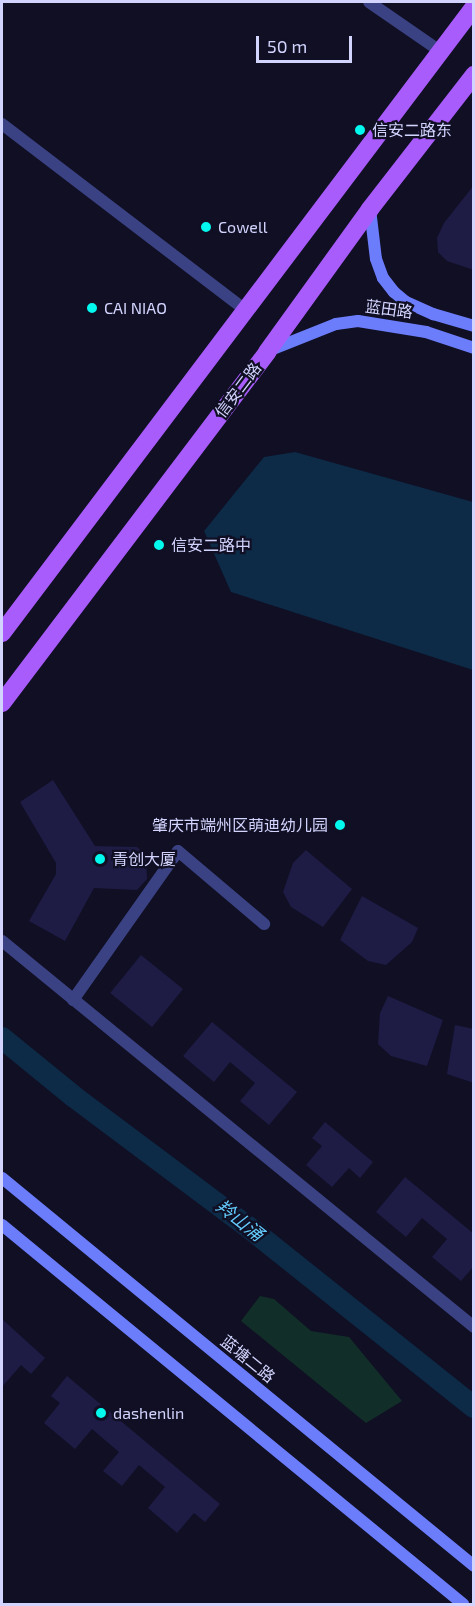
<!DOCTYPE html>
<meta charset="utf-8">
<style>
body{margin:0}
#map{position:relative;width:475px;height:1606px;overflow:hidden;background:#100f24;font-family:"Exo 2","Noto Sans SC",sans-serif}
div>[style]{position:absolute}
.green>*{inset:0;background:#122e29}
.water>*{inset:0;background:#0d2a46}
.river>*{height:22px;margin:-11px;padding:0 11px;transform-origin:11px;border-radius:11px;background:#0d2a46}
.building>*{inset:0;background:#1e1b45;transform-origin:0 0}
.street>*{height:12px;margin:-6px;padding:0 6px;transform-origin:6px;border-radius:6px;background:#3b4283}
.secondary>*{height:12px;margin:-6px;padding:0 6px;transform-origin:6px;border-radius:6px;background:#6c7dfc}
.primary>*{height:18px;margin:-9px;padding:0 9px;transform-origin:9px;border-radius:9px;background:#a95cfc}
.dots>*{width:16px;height:16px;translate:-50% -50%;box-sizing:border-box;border:3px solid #100f24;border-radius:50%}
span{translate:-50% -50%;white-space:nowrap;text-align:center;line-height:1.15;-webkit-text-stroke:4.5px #100f24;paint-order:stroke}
.poi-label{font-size:16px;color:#d3d4fe}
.left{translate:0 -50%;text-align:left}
.right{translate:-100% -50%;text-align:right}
.street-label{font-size:16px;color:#d3d4fe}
.water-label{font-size:18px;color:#63cbfc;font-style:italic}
.frame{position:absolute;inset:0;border:3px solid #d3d4fe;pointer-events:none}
.scale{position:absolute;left:256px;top:36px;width:96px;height:27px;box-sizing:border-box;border:3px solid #d3d4fe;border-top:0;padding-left:8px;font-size:18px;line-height:21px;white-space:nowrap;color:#d3d4fe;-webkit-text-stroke:4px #100f24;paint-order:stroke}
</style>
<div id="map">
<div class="green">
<div style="clip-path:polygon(260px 1296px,274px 1299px,311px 1331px,349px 1337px,402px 1401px,366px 1423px,241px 1321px)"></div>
</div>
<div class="water">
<div style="clip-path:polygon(295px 452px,473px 502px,473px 670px,231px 592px,204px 531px,264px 457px)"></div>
</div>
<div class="river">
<div style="left:2px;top:1038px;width:92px;rotate:39.2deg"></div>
<div style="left:73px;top:1096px;width:224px;rotate:36.8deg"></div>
<div style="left:252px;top:1230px;width:284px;rotate:38.6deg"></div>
</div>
<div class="building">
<div style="clip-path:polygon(474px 185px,474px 270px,447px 261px,438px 252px,437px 238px,444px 223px)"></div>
<div style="clip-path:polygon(53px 780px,95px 846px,137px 847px,146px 855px,147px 879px,137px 890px,94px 888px,65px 941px,29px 921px,56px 874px,56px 863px,20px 802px)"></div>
<div style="clip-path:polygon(306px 850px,352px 889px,323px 927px,291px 907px,283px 892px,293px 863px)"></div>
<div style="clip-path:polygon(362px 896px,418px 928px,412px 942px,386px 965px,368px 961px,340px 940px)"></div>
<div style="left:141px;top:955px;width:54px;height:49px;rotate:39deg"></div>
<div style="clip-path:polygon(388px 996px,443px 1020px,427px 1066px,391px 1056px,378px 1044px,380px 1013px)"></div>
<div style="clip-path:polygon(212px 1022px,297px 1092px,269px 1125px,240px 1101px,255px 1083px,230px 1062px,214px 1082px,183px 1056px)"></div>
<div style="clip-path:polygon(455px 1025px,474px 1029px,474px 1083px,447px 1074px)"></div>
<div style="clip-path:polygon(325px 1122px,373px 1162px,360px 1178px,349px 1168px,332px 1187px,306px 1165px,322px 1146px,312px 1138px)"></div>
<div style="clip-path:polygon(405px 1177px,474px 1234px,474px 1266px,461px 1281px,432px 1257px,447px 1239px,422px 1218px,406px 1237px,376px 1212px)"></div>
<div style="clip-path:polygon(2px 1319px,45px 1358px,31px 1374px,21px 1365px,2px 1387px)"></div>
<div style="clip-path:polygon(67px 1376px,220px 1504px,205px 1522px,194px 1513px,177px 1533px,148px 1508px,165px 1487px,139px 1465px,122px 1486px,103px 1471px,119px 1452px,92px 1429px,75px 1449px,44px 1423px,60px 1403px,51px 1396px)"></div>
</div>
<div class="street">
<div style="left:369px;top:2px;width:86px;rotate:34.6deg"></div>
<div style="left:2px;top:124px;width:306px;rotate:37.4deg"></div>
<div style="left:2px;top:941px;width:610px;rotate:39.28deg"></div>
<div style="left:73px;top:1000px;width:182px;rotate:-54.8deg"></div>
<div style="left:178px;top:851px;width:113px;rotate:40.3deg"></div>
</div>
<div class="secondary">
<div style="left:370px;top:209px;width:50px;rotate:83.2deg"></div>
<div style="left:376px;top:259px;width:20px;rotate:70deg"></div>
<div style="left:383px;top:278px;width:18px;rotate:52deg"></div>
<div style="left:394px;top:292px;width:16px;rotate:40deg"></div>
<div style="left:406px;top:302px;width:30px;rotate:24deg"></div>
<div style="left:433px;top:314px;width:43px;rotate:16.3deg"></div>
<div style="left:268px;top:351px;width:73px;rotate:-21.7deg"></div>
<div style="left:336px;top:324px;width:22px;rotate:-8deg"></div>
<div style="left:358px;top:321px;width:69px;rotate:9.2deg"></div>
<div style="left:426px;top:332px;width:51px;rotate:18.4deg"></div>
<div style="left:2px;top:1178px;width:611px;rotate:39.42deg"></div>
<div style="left:2px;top:1225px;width:597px;rotate:39.42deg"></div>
</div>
<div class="primary">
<div style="left:2px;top:633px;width:784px;rotate:-52.98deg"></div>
<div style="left:2px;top:703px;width:440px;rotate:-52.9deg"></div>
<div style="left:267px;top:352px;width:176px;rotate:-54.2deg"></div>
<div style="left:370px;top:209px;width:170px;rotate:-52.2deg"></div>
</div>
<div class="dots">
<div style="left:360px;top:130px;background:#04f9ee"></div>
<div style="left:206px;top:227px;background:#04f9ee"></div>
<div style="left:92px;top:308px;background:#04f9ee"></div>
<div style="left:159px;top:545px;background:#04f9ee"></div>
<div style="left:340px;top:825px;background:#04f9ee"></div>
<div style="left:100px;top:859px;background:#04f9ee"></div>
<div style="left:101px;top:1413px;background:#04f9ee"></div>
</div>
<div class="poi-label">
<span class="left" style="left:372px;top:130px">信安二路东</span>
<span class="left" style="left:218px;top:227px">Cowell</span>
<span class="left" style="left:104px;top:308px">CAI NIAO</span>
<span class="left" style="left:171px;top:545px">信安二路中</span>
<span class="right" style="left:328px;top:825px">肇庆市端州区萌迪幼儿园</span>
<span class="left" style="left:112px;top:859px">青创大厦</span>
<span class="left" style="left:113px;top:1413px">dashenlin</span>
</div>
<div class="street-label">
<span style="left:389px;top:309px;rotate:8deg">蓝田路</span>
<span style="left:238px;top:390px;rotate:-53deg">信安二路</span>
<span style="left:248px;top:1359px;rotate:39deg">蓝塘二路</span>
</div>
<div class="water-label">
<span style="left:240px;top:1220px;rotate:38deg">羚山涌</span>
</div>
<div class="frame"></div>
<div class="scale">50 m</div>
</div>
